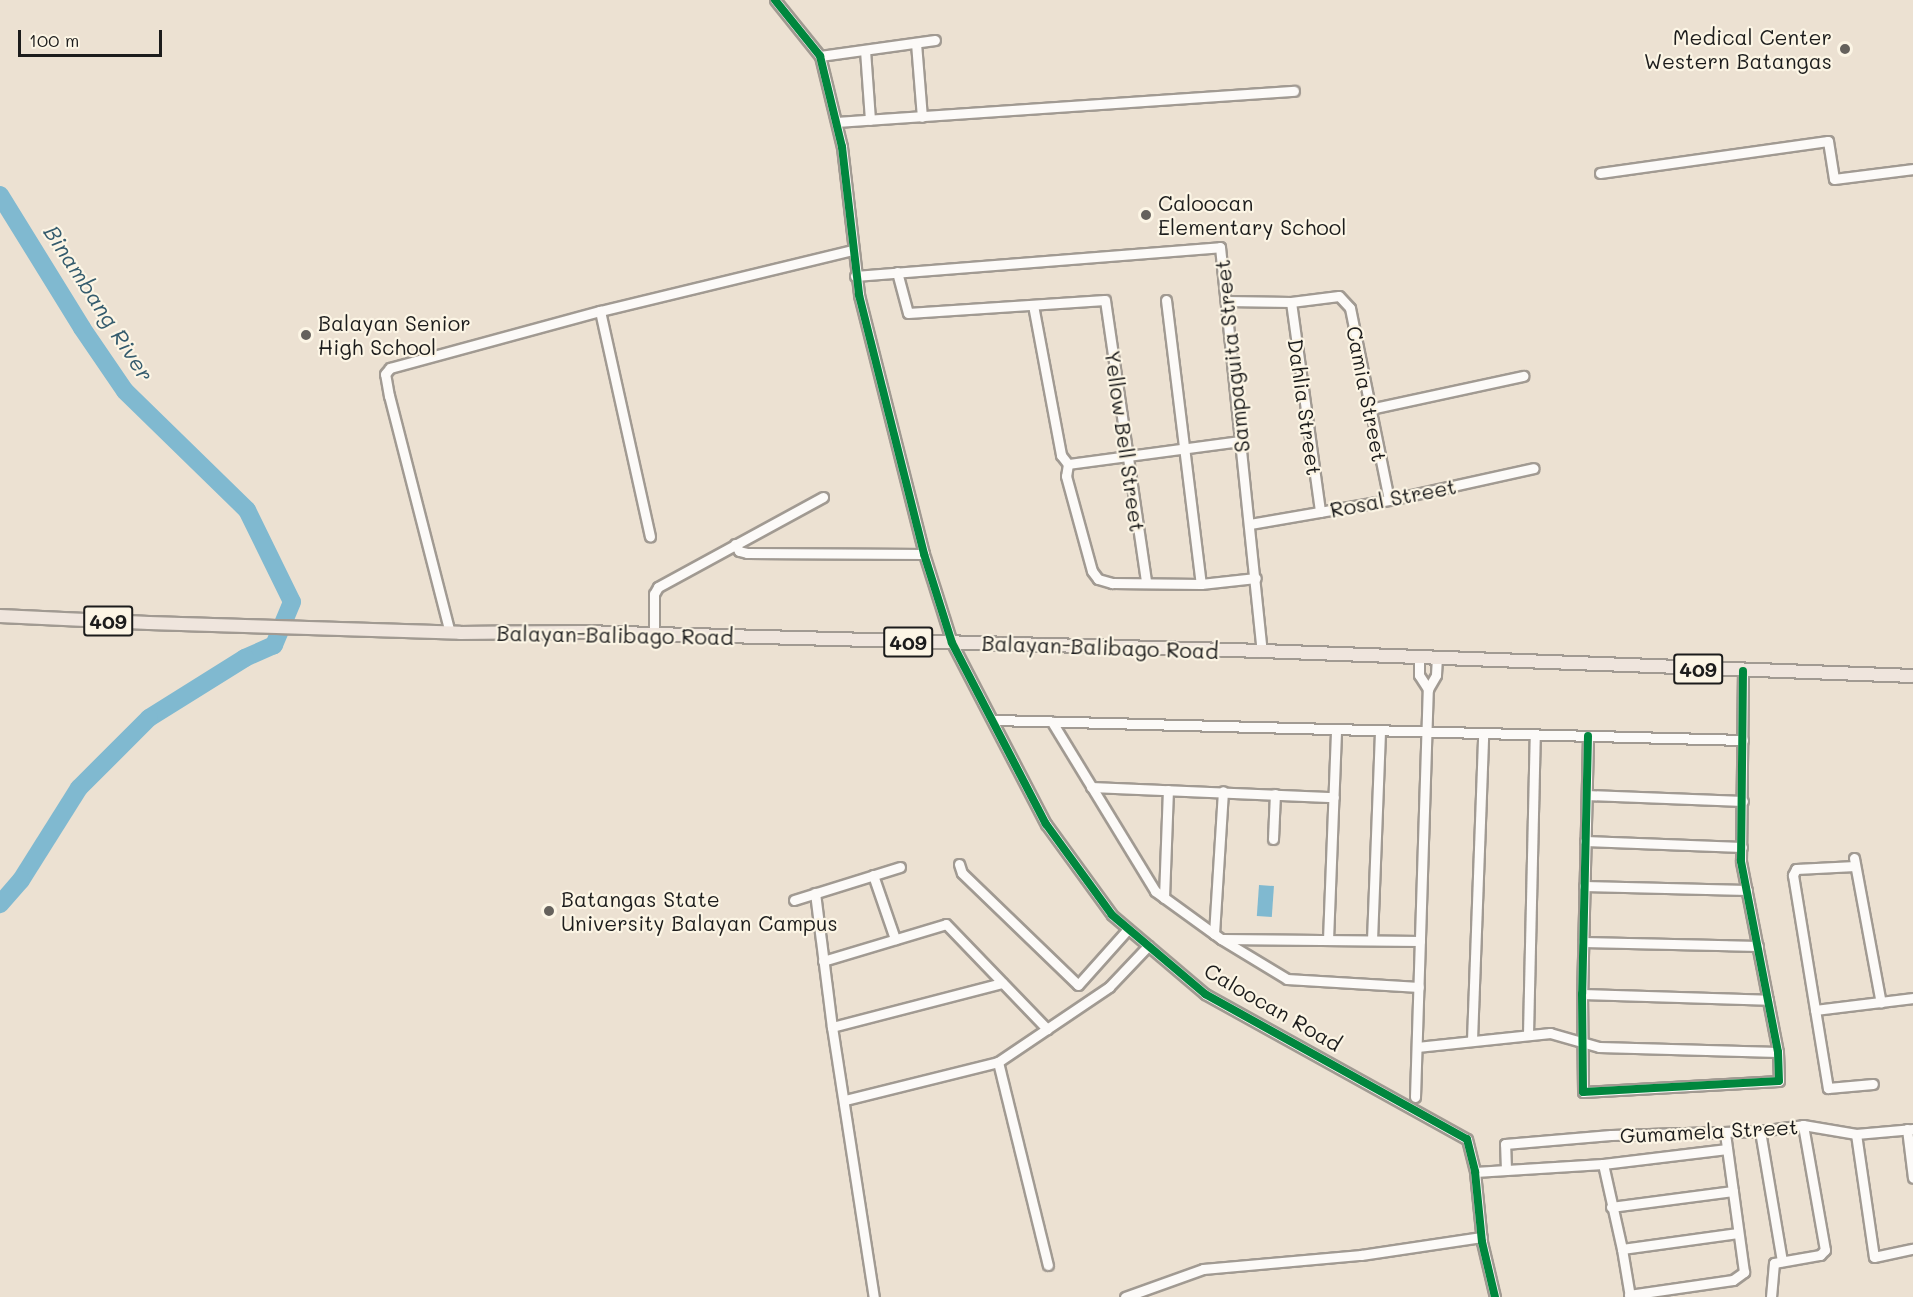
<!DOCTYPE html>
<style>
body{margin:0}
#map{position:relative;width:1913px;height:1297px;overflow:hidden;background:#ece1d2;font-family:Mali,sans-serif}
div>[style]{position:absolute}
.water>*{inset:0;background:#80b9d0;transform-origin:0 0}
.river>*{height:18px;margin:-9px;padding:0 9px;transform-origin:9px;border-radius:9px;background:#80b9d0}
.roads{filter:drop-shadow(2px 0 #a19a92) drop-shadow(-2px 0 #a19a92) drop-shadow(0 2px #a19a92) drop-shadow(0 -2px #a19a92)}
.minor>*{height:9px;margin:-4.5px;padding:0 4.5px;transform-origin:4.5px;border-radius:4.5px;background:#fcfaf8}
.major>*{height:12px;margin:-6px;padding:0 6px;transform-origin:6px;border-radius:6px;background:#efe5dd}
.cycleway>*{height:8px;margin:-4px;padding:0 4px;transform-origin:4px;border-radius:4px;background:#00873e}
.dots>*{width:16px;height:16px;translate:-50% -50%;box-sizing:border-box;border:3px solid #fcf5e5;border-radius:50%}
span{translate:-50% -50%;white-space:nowrap;text-align:center;line-height:1.15;-webkit-text-stroke:4.5px #fcf5e5;paint-order:stroke}
.shield-label span{padding:2px 4px;background:#fcf5e5;border:2px solid;border-radius:4px;-webkit-text-stroke-width:0}
.shield-label{font-size:20px;color:#1c1c1c;font-weight:700}
.poi-label{font-size:21px;color:#1c1c1c}
.right{translate:-100% -50%;text-align:right}
.left{translate:0 -50%;text-align:left}
.street-label{font-size:21px;color:#1c1c1c}
.water-label{font-size:22px;color:#345b6d;font-style:italic}
.scale{position:absolute;left:18px;top:30px;width:144px;height:27px;box-sizing:border-box;border:3px solid #1c1c1c;border-top:0;padding-left:8px;font-size:18px;line-height:21px;white-space:nowrap;color:#1c1c1c;-webkit-text-stroke:4px #fcf5e5;paint-order:stroke}
</style>
<div id="map">
<div class="water">
<div style="left:1259px;top:885px;width:15px;height:31px;rotate:4deg"></div>
</div>
<div class="river">
<div style="left:0;top:195px;width:156px;rotate:58.3deg"></div>
<div style="left:82px;top:328px;width:76px;rotate:55.7deg"></div>
<div style="left:125px;top:391px;width:170px;rotate:44.3deg"></div>
<div style="left:247px;top:510px;width:102px;rotate:63.9deg"></div>
<div style="left:292px;top:602px;width:47px;rotate:112.7deg"></div>
<div style="left:274px;top:645px;width:32px;rotate:156deg"></div>
<div style="left:245px;top:658px;width:113px;rotate:148deg"></div>
<div style="left:149px;top:718px;width:99px;rotate:135deg"></div>
<div style="left:79px;top:788px;width:109px;rotate:122.2deg"></div>
<div style="left:21px;top:880px;width:32px;rotate:131deg"></div>
</div>
<div class="roads">
<div class="minor">
<div style="left:775px;top:0;width:72px;rotate:51.2deg"></div>
<div style="left:820px;top:56px;width:94px;rotate:76.4deg"></div>
<div style="left:842px;top:147px;width:149px;rotate:83.4deg"></div>
<div style="left:859px;top:295px;width:267px;rotate:75.9deg"></div>
<div style="left:924px;top:554px;width:93px;rotate:72.5deg"></div>
<div style="left:952px;top:643px;width:204px;rotate:62.6deg"></div>
<div style="left:1046px;top:824px;width:112px;rotate:54deg"></div>
<div style="left:1112px;top:915px;width:122px;rotate:40.3deg"></div>
<div style="left:1205px;top:994px;width:299px;rotate:29deg"></div>
<div style="left:1467px;top:1139px;width:34px;rotate:76deg"></div>
<div style="left:1475px;top:1172px;width:70px;rotate:84.3deg"></div>
<div style="left:1482px;top:1242px;width:57px;rotate:76.7deg"></div>
<div style="left:916px;top:43px;width:74px;rotate:85.4deg"></div>
<div style="left:865px;top:50px;width:70px;rotate:85.9deg"></div>
<div style="left:820px;top:56px;width:116px;rotate:-7.9deg"></div>
<div style="left:837px;top:122px;width:458px;rotate:-3.9deg"></div>
<div style="left:1600px;top:173px;width:230px;rotate:-8deg"></div>
<div style="left:1828px;top:141px;width:38px;rotate:81deg"></div>
<div style="left:1834px;top:179px;width:80px;rotate:-7.2deg"></div>
<div style="left:897px;top:272px;width:42px;rotate:75deg"></div>
<div style="left:908px;top:313px;width:197px;rotate:-3.8deg"></div>
<div style="left:1105px;top:300px;width:284px;rotate:81.7deg"></div>
<div style="left:855px;top:276px;width:366px;rotate:-4.5deg"></div>
<div style="left:1220px;top:247px;width:406px;rotate:84.1deg"></div>
<div style="left:1166px;top:300px;width:286px;rotate:83deg"></div>
<div style="left:1226px;top:301px;width:65px;rotate:0.9deg"></div>
<div style="left:1291px;top:302px;width:48px;rotate:-7.1deg"></div>
<div style="left:1339px;top:296px;width:16px;rotate:47deg"></div>
<div style="left:1350px;top:308px;width:196px;rotate:78.5deg"></div>
<div style="left:1291px;top:302px;width:212px;rotate:82.1deg"></div>
<div style="left:1033px;top:305px;width:153px;rotate:79.4deg"></div>
<div style="left:1061px;top:455px;width:11px;rotate:52deg"></div>
<div style="left:1068px;top:464px;width:12px;rotate:99deg"></div>
<div style="left:1066px;top:476px;width:98px;rotate:74.7deg"></div>
<div style="left:1092px;top:571px;width:10px;rotate:53deg"></div>
<div style="left:1098px;top:579px;width:15px;rotate:16deg"></div>
<div style="left:1112px;top:583px;width:89px;rotate:0.6deg"></div>
<div style="left:1201px;top:584px;width:55px;rotate:-6.2deg"></div>
<div style="left:600px;top:311px;width:231px;rotate:77.5deg"></div>
<div style="left:1370px;top:409px;width:157px;rotate:-12.2deg"></div>
<div style="left:1068px;top:464px;width:175px;rotate:-7.6deg"></div>
<div style="left:1250px;top:524px;width:141px;rotate:-9.8deg"></div>
<div style="left:1389px;top:500px;width:148px;rotate:-12.4deg"></div>
<div style="left:735px;top:544px;width:8px;rotate:60deg"></div>
<div style="left:739px;top:551px;width:8px;rotate:14deg"></div>
<div style="left:747px;top:553px;width:177px;rotate:0.3deg"></div>
<div style="left:450px;top:633px;width:245px;rotate:-104.4deg"></div>
<div style="left:389px;top:396px;width:22px;rotate:-100deg"></div>
<div style="left:385px;top:374px;width:8px;rotate:-50deg"></div>
<div style="left:390px;top:368px;width:218px;rotate:-15.2deg"></div>
<div style="left:600px;top:311px;width:259px;rotate:-13.6deg"></div>
<div style="left:654px;top:634px;width:40px;rotate:-90deg"></div>
<div style="left:654px;top:594px;width:8px;rotate:-60deg"></div>
<div style="left:658px;top:587px;width:188px;rotate:-28.6deg"></div>
<div style="left:1419px;top:657px;width:18px;rotate:90deg"></div>
<div style="left:1419px;top:675px;width:17px;rotate:57deg"></div>
<div style="left:995px;top:720px;width:748px;rotate:1.53deg"></div>
<div style="left:1052px;top:722px;width:198px;rotate:58.6deg"></div>
<div style="left:1155px;top:891px;width:82px;rotate:36deg"></div>
<div style="left:1221px;top:939px;width:77px;rotate:31.2deg"></div>
<div style="left:1287px;top:979px;width:132px;rotate:3.5deg"></div>
<div style="left:1588px;top:736px;width:258px;rotate:91.3deg"></div>
<div style="left:1582px;top:994px;width:98px;rotate:89.4deg"></div>
<div style="left:1583px;top:1092px;width:196px;rotate:-3.2deg"></div>
<div style="left:1779px;top:1081px;width:29px;rotate:-92deg"></div>
<div style="left:1778px;top:1052px;width:195px;rotate:-101deg"></div>
<div style="left:1741px;top:861px;width:190px;rotate:-89.4deg"></div>
<div style="left:1091px;top:787px;width:243px;rotate:2.4deg"></div>
<div style="left:1587px;top:795px;width:156px;rotate:2.2deg"></div>
<div style="left:1273px;top:839px;width:45px;rotate:-87.5deg"></div>
<div style="left:1585px;top:841px;width:157px;rotate:2.2deg"></div>
<div style="left:1854px;top:858px;width:147px;rotate:79.5deg"></div>
<div style="left:959px;top:864px;width:9px;rotate:72deg"></div>
<div style="left:962px;top:873px;width:161px;rotate:44deg"></div>
<div style="left:1078px;top:985px;width:75px;rotate:-48.2deg"></div>
<div style="left:1855px;top:866px;width:59px;rotate:177.1deg"></div>
<div style="left:1796px;top:869px;width:7px;rotate:117deg"></div>
<div style="left:1793px;top:875px;width:216px;rotate:80.7deg"></div>
<div style="left:1828px;top:1088px;width:45px;rotate:-5.1deg"></div>
<div style="left:873px;top:875px;width:68px;rotate:71deg"></div>
<div style="left:1584px;top:886px;width:163px;rotate:1.4deg"></div>
<div style="left:815px;top:893px;width:135px;rotate:82.8deg"></div>
<div style="left:832px;top:1027px;width:273px;rotate:81.2deg"></div>
<div style="left:1164px;top:898px;width:108px;rotate:-87.9deg"></div>
<div style="left:794px;top:900px;width:111px;rotate:-17.3deg"></div>
<div style="left:1214px;top:934px;width:143px;rotate:-86.4deg"></div>
<div style="left:1222px;top:939px;width:198px;rotate:0.6deg"></div>
<div style="left:1328px;top:940px;width:211px;rotate:-87.8deg"></div>
<div style="left:1372px;top:940px;width:210px;rotate:-87.8deg"></div>
<div style="left:1583px;top:942px;width:175px;rotate:1.3deg"></div>
<div style="left:823px;top:961px;width:128px;rotate:-16.7deg"></div>
<div style="left:946px;top:924px;width:146px;rotate:46.1deg"></div>
<div style="left:1582px;top:994px;width:186px;rotate:1.8deg"></div>
<div style="left:1815px;top:1010px;width:99px;rotate:-7deg"></div>
<div style="left:832px;top:1027px;width:176px;rotate:-14.5deg"></div>
<div style="left:1528px;top:1034px;width:300px;rotate:-88.7deg"></div>
<div style="left:1472px;top:1040px;width:307px;rotate:-87.9deg"></div>
<div style="left:1417px;top:1047px;width:134px;rotate:-6deg"></div>
<div style="left:1550px;top:1033px;width:51px;rotate:15.9deg"></div>
<div style="left:1599px;top:1047px;width:179px;rotate:1.6deg"></div>
<div style="left:998px;top:1062px;width:209px;rotate:76.2deg"></div>
<div style="left:1415px;top:1097px;width:408px;rotate:-88.2deg"></div>
<div style="left:1428px;top:689px;width:16px;rotate:-60deg"></div>
<div style="left:1436px;top:675px;width:18px;rotate:-87deg"></div>
<div style="left:845px;top:1100px;width:158px;rotate:-13.9deg"></div>
<div style="left:998px;top:1062px;width:134px;rotate:-34deg"></div>
<div style="left:1109px;top:987px;width:57px;rotate:-46.4deg"></div>
<div style="left:1907px;top:1129px;width:49px;rotate:83deg"></div>
<div style="left:1760px;top:1131px;width:132px;rotate:80.4deg"></div>
<div style="left:1856px;top:1134px;width:124px;rotate:81.7deg"></div>
<div style="left:1874px;top:1257px;width:40px;rotate:-12deg"></div>
<div style="left:1603px;top:1164px;width:87px;rotate:77.4deg"></div>
<div style="left:1622px;top:1249px;width:49px;rotate:80.5deg"></div>
<div style="left:1506px;top:1170px;width:26px;rotate:-92deg"></div>
<div style="left:1505px;top:1144px;width:106px;rotate:-4.9deg"></div>
<div style="left:1611px;top:1135px;width:149px;rotate:-1.5deg"></div>
<div style="left:1760px;top:1131px;width:43px;rotate:-7.9deg"></div>
<div style="left:1803px;top:1125px;width:54px;rotate:9.6deg"></div>
<div style="left:1856px;top:1134px;width:57px;rotate:-5deg"></div>
<div style="left:1475px;top:1172px;width:128px;rotate:-3.6deg"></div>
<div style="left:1603px;top:1164px;width:125px;rotate:-6.9deg"></div>
<div style="left:1611px;top:1207px;width:123px;rotate:-7.5deg"></div>
<div style="left:1622px;top:1249px;width:117px;rotate:-7.9deg"></div>
<div style="left:1629px;top:1295px;width:105px;rotate:-8.2deg"></div>
<div style="left:1733px;top:1280px;width:14px;rotate:-36deg"></div>
<div style="left:1744px;top:1272px;width:140px;rotate:-97.8deg"></div>
<div style="left:1125px;top:1297px;width:83px;rotate:-19.7deg"></div>
<div style="left:1203px;top:1269px;width:159px;rotate:-5.1deg"></div>
<div style="left:1361px;top:1255px;width:122px;rotate:-8.5deg"></div>
<div style="left:1771px;top:1297px;width:34px;rotate:-85deg"></div>
<div style="left:1774px;top:1263px;width:47px;rotate:-9.9deg"></div>
<div style="left:1820px;top:1255px;width:7px;rotate:-45deg"></div>
<div style="left:1825px;top:1250px;width:127px;rotate:-100deg"></div>
</div>
<div class="major">
<div style="left:0;top:616px;width:149px;rotate:2.7deg"></div>
<div style="left:149px;top:623px;width:311px;rotate:1.8deg"></div>
<div style="left:460px;top:633px;width:123px;rotate:-0.5deg"></div>
<div style="left:583px;top:632px;width:679px;rotate:1.6deg"></div>
<div style="left:1262px;top:651px;width:651px;rotate:2.2deg"></div>
</div>
</div>
<div class="cycleway">
<div style="left:775px;top:0;width:72px;rotate:51.2deg"></div>
<div style="left:820px;top:56px;width:94px;rotate:76.4deg"></div>
<div style="left:842px;top:147px;width:149px;rotate:83.4deg"></div>
<div style="left:859px;top:295px;width:267px;rotate:75.9deg"></div>
<div style="left:924px;top:554px;width:93px;rotate:72.5deg"></div>
<div style="left:952px;top:643px;width:204px;rotate:62.6deg"></div>
<div style="left:1046px;top:824px;width:112px;rotate:54deg"></div>
<div style="left:1112px;top:915px;width:122px;rotate:40.3deg"></div>
<div style="left:1205px;top:994px;width:299px;rotate:29deg"></div>
<div style="left:1467px;top:1139px;width:34px;rotate:76deg"></div>
<div style="left:1475px;top:1172px;width:70px;rotate:84.3deg"></div>
<div style="left:1482px;top:1242px;width:57px;rotate:76.7deg"></div>
<div style="left:1588px;top:736px;width:258px;rotate:91.3deg"></div>
<div style="left:1582px;top:994px;width:98px;rotate:89.4deg"></div>
<div style="left:1583px;top:1092px;width:196px;rotate:-3.2deg"></div>
<div style="left:1779px;top:1081px;width:29px;rotate:-92deg"></div>
<div style="left:1778px;top:1052px;width:195px;rotate:-101deg"></div>
<div style="left:1741px;top:861px;width:190px;rotate:-89.4deg"></div>
</div>
<div class="dots">
<div style="left:1845px;top:49px;background:#65615c"></div>
<div style="left:1146px;top:215px;background:#65615c"></div>
<div style="left:306px;top:335px;background:#65615c"></div>
<div style="left:549px;top:911px;background:#65615c"></div>
</div>
<div class="shield-label">
<span style="left:108px;top:621px">409</span>
<span style="left:908px;top:642px">409</span>
<span style="left:1698px;top:669px">409</span>
</div>
<div class="poi-label">
<span class="right" style="left:1832px;top:49px">Medical Center<br>Western Batangas</span>
<span class="left" style="left:1158px;top:215px">Caloocan<br>Elementary School</span>
<span class="left" style="left:318px;top:335px">Balayan Senior<br>High School</span>
<span class="left" style="left:561px;top:911px">Batangas State<br>University Balayan Campus</span>
</div>
<div class="street-label">
<span style="left:1232px;top:356px;rotate:-96deg">Sampaguita Street</span>
<span style="left:1367px;top:394px;rotate:79deg">Camia Street</span>
<span style="left:1305px;top:407px;rotate:82deg">Dahlia Street</span>
<span style="left:1125px;top:441px;rotate:82deg">Yellow Bell Street</span>
<span style="left:1393px;top:498px;rotate:-11deg">Rosal Street</span>
<span style="left:615px;top:635px;rotate:1deg">Balayan-Balibago Road</span>
<span style="left:1100px;top:647px;rotate:2deg">Balayan-Balibago Road</span>
<span style="left:1273px;top:1007px;rotate:30deg">Caloocan Road</span>
<span style="left:1709px;top:1131px;rotate:-3deg">Gumamela Street</span>
</div>
<div class="water-label">
<span style="left:99px;top:303px;rotate:57deg">Binambang River</span>
</div>
<div class="scale">100 m</div>
</div>
